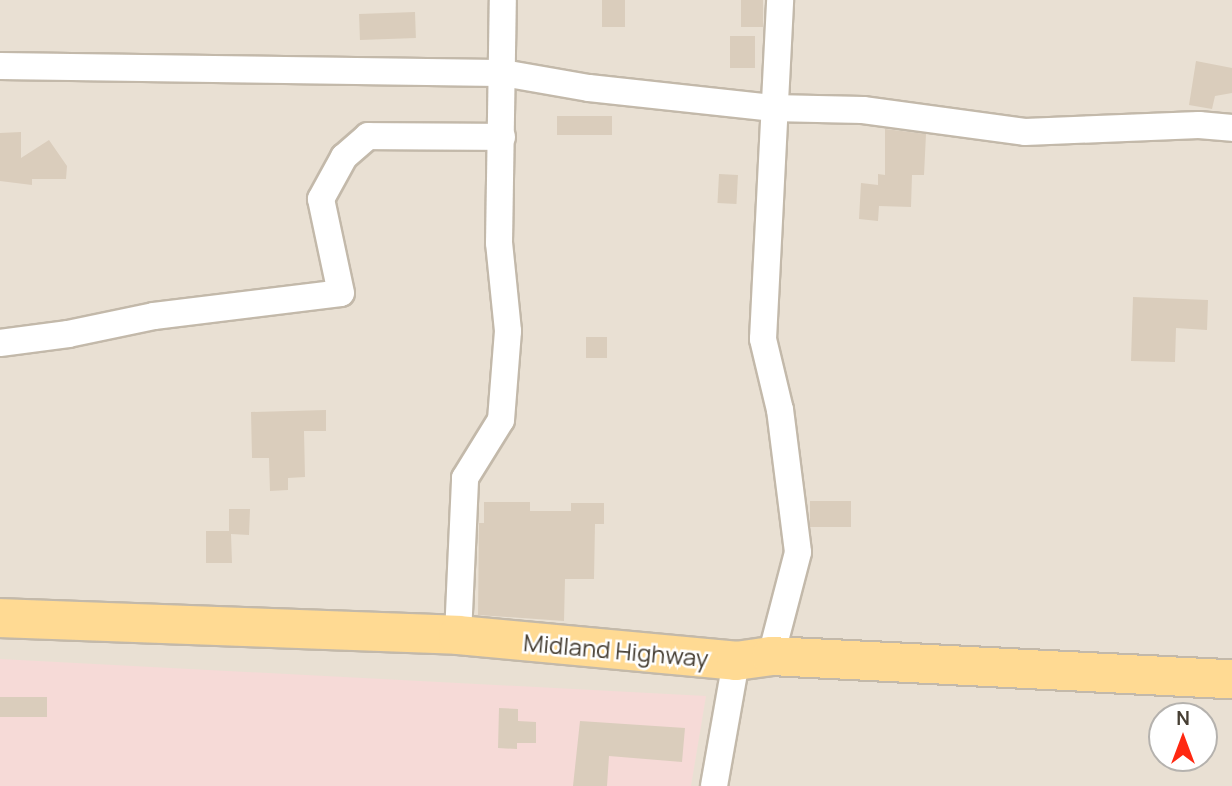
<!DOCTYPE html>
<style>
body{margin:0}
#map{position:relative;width:1232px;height:786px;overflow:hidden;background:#f4efe5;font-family:Manrope,sans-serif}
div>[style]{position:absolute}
.residential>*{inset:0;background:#e9e0d3}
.medical>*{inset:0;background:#f6dad7}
.building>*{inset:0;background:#dacdbc;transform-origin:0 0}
.roads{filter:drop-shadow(2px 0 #c3b9aa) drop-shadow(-2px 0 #c3b9aa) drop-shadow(0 2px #c3b9aa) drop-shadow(0 -2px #c3b9aa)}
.street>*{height:26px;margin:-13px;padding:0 13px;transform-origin:13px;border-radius:13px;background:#fff}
.primary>*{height:38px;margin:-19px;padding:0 19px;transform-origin:19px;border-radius:19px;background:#ffda93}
span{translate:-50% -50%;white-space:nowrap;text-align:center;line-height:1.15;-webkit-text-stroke:5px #fff;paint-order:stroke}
.street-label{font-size:24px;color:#473f34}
.north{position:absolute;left:1148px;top:702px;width:70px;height:70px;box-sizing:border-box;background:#fff;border:2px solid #b5b2ae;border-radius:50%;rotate:0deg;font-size:19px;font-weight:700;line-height:28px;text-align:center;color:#473f34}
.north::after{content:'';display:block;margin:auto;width:24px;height:32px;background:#ff2811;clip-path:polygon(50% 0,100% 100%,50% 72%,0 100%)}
</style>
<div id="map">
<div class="residential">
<div style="clip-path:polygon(evenodd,0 0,1232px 0,1232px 786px,0 786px,0 0,1162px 716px,1204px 716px,1204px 758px,1162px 758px,1162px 716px)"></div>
</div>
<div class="medical">
<div style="clip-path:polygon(0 659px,706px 696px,691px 786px,0 786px)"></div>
</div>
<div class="building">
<div style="left:602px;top:0;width:23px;height:27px"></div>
<div style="left:741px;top:0;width:22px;height:27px"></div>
<div style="left:415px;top:12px;width:26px;height:56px;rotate:88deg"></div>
<div style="left:730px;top:36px;width:25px;height:32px"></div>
<div style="clip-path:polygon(1196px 61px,1232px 68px,1232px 93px,1215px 96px,1212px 109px,1189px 105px)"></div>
<div style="left:557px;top:116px;width:55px;height:19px"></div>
<div style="clip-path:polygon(885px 129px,926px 134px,924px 175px,912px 175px,911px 207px,879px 206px,878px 221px,859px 219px,861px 183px,878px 185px,878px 174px,885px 175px)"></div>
<div style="clip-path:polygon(21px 132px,21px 158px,49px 140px,67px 166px,66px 179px,32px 179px,32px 185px,0 181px,0 133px)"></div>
<div style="left:719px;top:174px;width:19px;height:29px;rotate:3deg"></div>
<div style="clip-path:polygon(1133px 297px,1208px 300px,1207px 330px,1176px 328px,1175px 362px,1131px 361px)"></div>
<div style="left:586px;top:337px;width:21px;height:21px"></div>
<div style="clip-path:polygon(326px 410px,326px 431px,304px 431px,305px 477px,288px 478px,288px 490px,270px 491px,269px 458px,252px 458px,251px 412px)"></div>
<div style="left:810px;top:501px;width:41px;height:26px"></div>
<div style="clip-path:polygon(484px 502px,530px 502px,530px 511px,571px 511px,571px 503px,604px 503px,604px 524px,595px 524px,594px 579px,565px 579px,564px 621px,478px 615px,479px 523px,484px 523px)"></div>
<div style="clip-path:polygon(229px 509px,250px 509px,249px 535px,231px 534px,232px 563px,206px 563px,206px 531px,229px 531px)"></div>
<div style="left:0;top:697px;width:47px;height:20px"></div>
<div style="clip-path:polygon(499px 708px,518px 709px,518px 721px,536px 722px,536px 743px,517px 743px,517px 749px,498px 748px)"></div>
<div style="clip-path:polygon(580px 721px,685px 728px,682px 762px,609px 756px,607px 786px,573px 786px)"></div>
</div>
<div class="roads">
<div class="street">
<div style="left:0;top:66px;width:503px;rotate:0.8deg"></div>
<div style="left:503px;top:73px;width:87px;rotate:9.9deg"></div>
<div style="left:589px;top:88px;width:184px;rotate:6.2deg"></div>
<div style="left:772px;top:108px;width:91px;rotate:1.3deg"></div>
<div style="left:863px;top:110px;width:163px;rotate:7.7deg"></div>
<div style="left:1025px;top:132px;width:174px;rotate:-2.3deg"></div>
<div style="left:1199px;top:125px;width:33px;rotate:5deg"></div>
<div style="left:0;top:343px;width:69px;rotate:-7.5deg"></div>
<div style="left:68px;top:334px;width:88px;rotate:-11.8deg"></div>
<div style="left:154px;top:316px;width:188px;rotate:-7deg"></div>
<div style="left:341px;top:293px;width:96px;rotate:-102deg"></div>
<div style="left:321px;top:199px;width:48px;rotate:-61.3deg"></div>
<div style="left:344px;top:157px;width:32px;rotate:-41deg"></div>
<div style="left:368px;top:136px;width:134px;rotate:0.4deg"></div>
<div style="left:458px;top:635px;width:157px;rotate:-87.4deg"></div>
<div style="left:465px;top:478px;width:68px;rotate:-58.2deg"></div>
<div style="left:501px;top:420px;width:89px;rotate:-85.5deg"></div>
<div style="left:508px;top:331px;width:88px;rotate:-95.8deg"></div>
<div style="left:499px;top:243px;width:243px;rotate:-89.1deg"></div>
<div style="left:771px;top:656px;width:107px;rotate:-75.4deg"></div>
<div style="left:798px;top:552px;width:143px;rotate:-97.2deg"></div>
<div style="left:780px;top:410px;width:73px;rotate:-103.5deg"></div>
<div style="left:763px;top:339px;width:339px;rotate:-87.1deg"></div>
<div style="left:714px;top:786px;width:127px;rotate:-80deg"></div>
</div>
<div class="primary">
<div style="left:0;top:618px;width:458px;rotate:2.1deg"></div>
<div style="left:458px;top:635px;width:279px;rotate:5.3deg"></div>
<div style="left:736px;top:661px;width:35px;rotate:-8deg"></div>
<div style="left:771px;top:656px;width:462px;rotate:2.9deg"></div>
</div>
</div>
<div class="street-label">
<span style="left:616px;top:650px;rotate:5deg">Midland Highway</span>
</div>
<div class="north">N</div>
</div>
